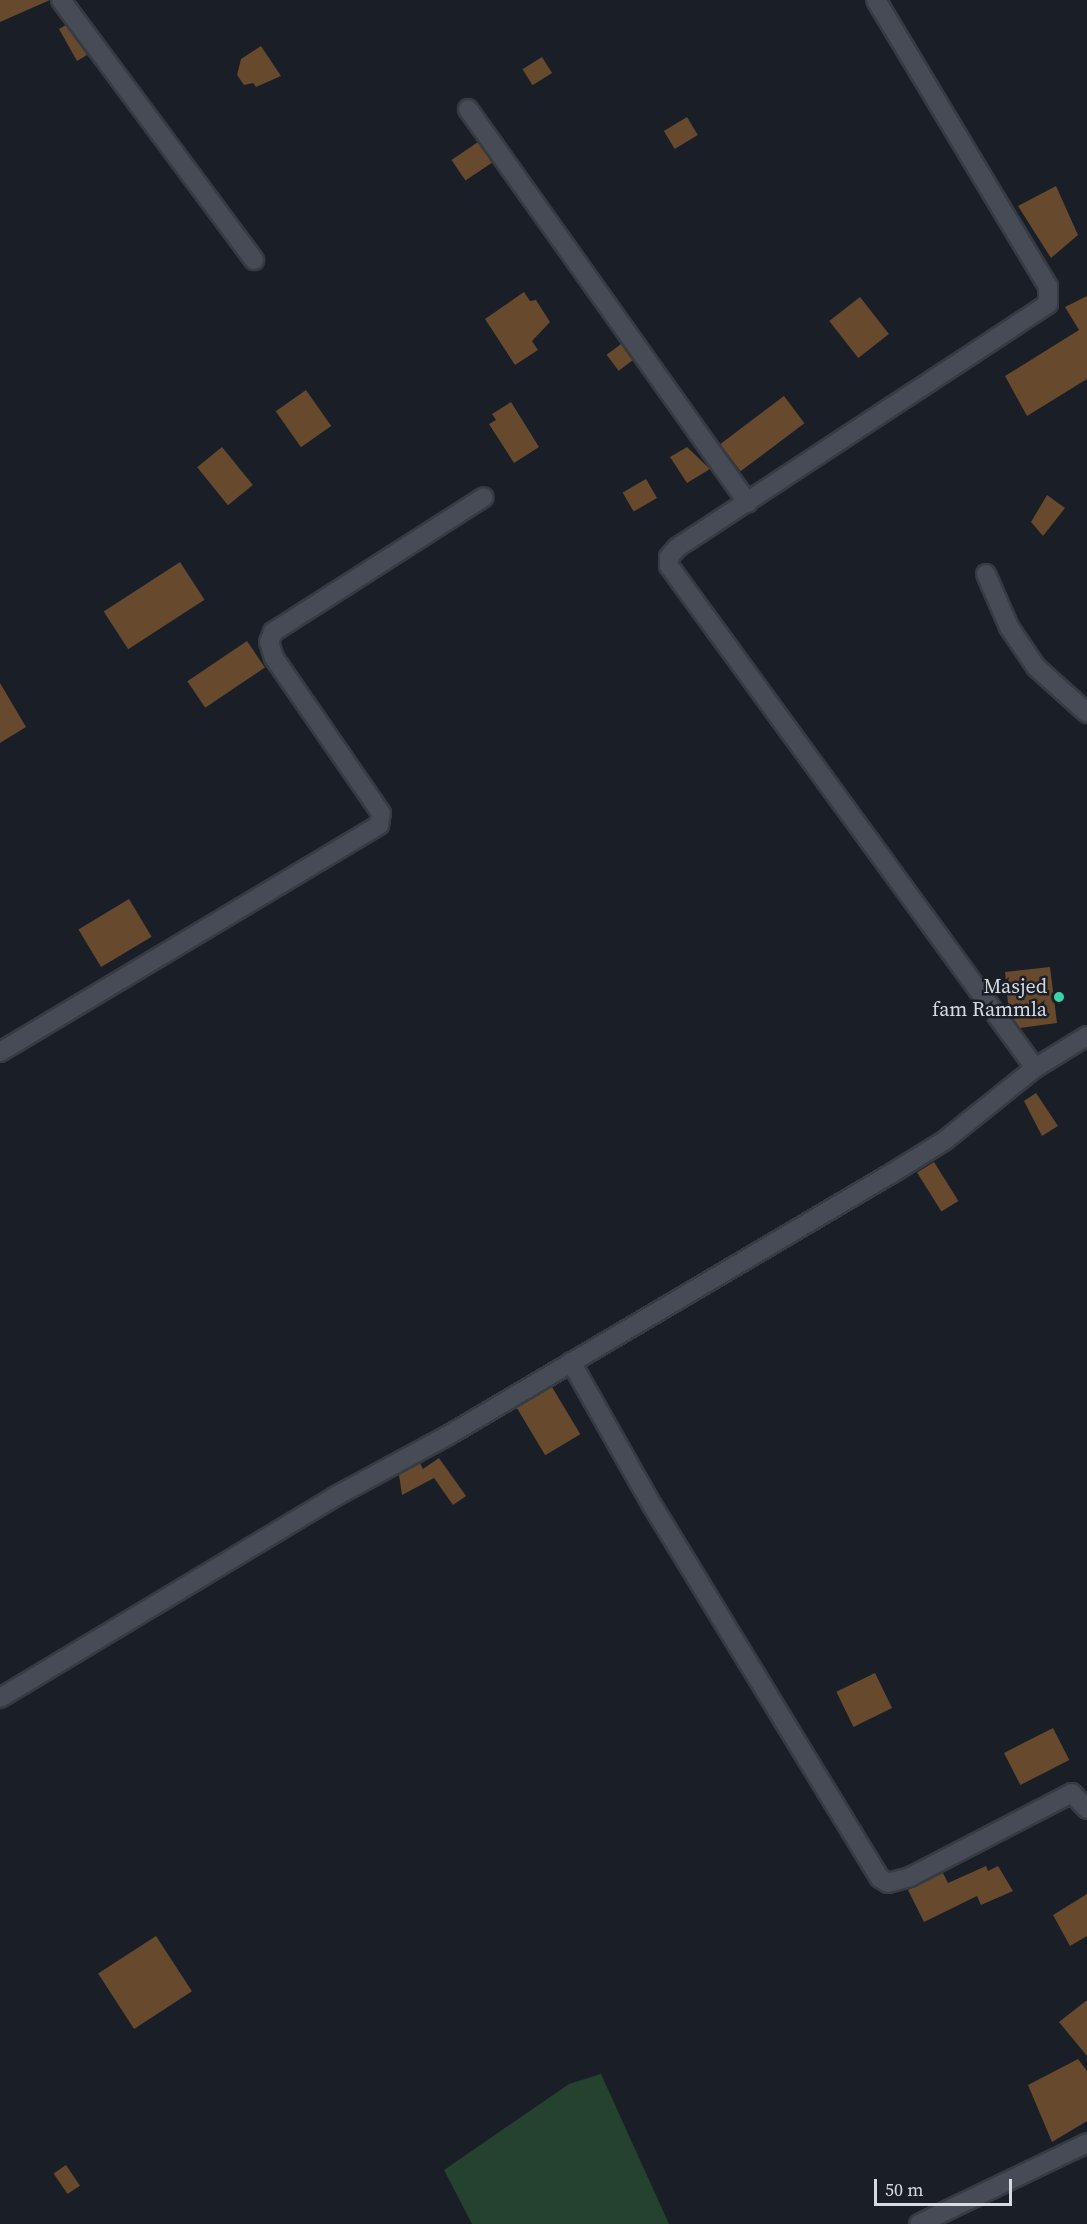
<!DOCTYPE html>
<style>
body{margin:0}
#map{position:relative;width:1087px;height:2224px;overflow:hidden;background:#191e27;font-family:"Source Serif 4",serif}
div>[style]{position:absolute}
.green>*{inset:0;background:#25422f}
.building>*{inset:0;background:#67492e;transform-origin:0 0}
.roads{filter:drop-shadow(2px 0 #373b42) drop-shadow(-2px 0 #373b42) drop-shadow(0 2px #373b42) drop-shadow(0 -2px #373b42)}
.minor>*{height:18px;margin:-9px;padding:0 9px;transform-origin:9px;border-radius:9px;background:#464b56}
.dots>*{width:16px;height:16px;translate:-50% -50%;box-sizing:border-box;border:3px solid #191e27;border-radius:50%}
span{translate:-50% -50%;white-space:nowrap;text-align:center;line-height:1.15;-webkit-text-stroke:5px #191e27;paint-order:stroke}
.poi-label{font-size:20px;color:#d7dbe1}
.right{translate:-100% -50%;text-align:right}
.scale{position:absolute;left:874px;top:2179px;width:138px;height:27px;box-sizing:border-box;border:3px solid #d7dbe1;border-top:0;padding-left:8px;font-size:18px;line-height:21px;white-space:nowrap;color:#d7dbe1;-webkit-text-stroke:4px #191e27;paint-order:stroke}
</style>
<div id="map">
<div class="green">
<div style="clip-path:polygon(601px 2074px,669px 2224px,472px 2224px,444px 2170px,569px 2084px)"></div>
</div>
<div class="building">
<div style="clip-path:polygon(0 0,50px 0,0 22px)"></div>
<div style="clip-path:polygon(66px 25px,87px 55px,77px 61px,59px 29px)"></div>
<div style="clip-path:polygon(261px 46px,281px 76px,256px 87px,253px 83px,244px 85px,237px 75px,241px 59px)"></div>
<div style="left:542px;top:57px;width:19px;height:23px;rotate:58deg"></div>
<div style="left:687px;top:117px;width:21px;height:27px;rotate:59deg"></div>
<div style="left:478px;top:142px;width:25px;height:32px;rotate:56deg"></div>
<div style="clip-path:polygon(1056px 186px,1078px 235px,1051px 258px,1018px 206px)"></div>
<div style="clip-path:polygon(524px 292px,530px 301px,536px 300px,550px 322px,532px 341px,538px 350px,515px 365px,485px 319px)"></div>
<div style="clip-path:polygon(1087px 296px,1087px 379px,1027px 416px,1005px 376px,1079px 330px,1065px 307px)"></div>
<div style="left:860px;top:297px;width:47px;height:39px;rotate:52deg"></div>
<div style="left:621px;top:344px;width:20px;height:18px;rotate:53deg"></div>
<div style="left:306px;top:390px;width:44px;height:37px;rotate:55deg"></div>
<div style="left:784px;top:396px;width:34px;height:80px;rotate:53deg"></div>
<div style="clip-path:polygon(511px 402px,539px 447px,514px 463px,489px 424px,496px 420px,492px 414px)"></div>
<div style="left:222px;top:447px;width:49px;height:32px;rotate:51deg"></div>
<div style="clip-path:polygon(687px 447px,710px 469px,687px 483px,670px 457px)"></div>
<div style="left:646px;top:479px;width:22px;height:27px;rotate:60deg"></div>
<div style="clip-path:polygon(1047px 495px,1065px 508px,1043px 536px,1031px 522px)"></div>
<div style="left:180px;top:562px;width:45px;height:91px;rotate:57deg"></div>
<div style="left:247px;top:641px;width:32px;height:72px;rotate:56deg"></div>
<div style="clip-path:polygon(0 683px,26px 727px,0 743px)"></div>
<div style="left:129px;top:899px;width:44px;height:59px;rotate:59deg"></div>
<div style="clip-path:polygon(1050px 967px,1057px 1023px,1020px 1028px,1009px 1014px,1005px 972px)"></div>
<div style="clip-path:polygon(1036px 1093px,1058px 1126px,1042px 1136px,1024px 1101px)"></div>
<div style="left:934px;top:1162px;width:46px;height:20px;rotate:58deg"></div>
<div style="left:552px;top:1387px;width:55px;height:41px;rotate:59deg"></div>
<div style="clip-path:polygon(439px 1458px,466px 1496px,453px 1505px,434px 1478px,402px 1495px,399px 1475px,420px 1463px,423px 1469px)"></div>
<div style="left:875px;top:1673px;width:39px;height:43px;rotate:64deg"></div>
<div style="left:1053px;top:1728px;width:36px;height:55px;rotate:63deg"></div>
<div style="clip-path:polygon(986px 1866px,988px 1871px,998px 1866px,1013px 1891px,981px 1905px,977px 1896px,924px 1922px,908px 1890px,943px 1873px,948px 1883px)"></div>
<div style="clip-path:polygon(1087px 1894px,1087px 1936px,1070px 1946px,1053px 1915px)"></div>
<div style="left:156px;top:1936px;width:66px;height:69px;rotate:57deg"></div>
<div style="clip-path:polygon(1087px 2000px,1087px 2056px,1059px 2022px)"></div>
<div style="clip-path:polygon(1078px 2059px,1087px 2071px,1087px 2121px,1052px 2142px,1028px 2085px)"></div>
<div style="left:66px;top:2165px;width:25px;height:15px;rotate:56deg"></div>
</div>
<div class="roads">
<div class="minor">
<div style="left:61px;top:0;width:324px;rotate:53.4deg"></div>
<div style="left:876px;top:0;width:334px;rotate:59deg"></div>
<div style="left:1048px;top:286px;width:18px;rotate:90deg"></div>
<div style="left:1048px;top:304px;width:444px;rotate:146.7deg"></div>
<div style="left:677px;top:548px;width:12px;rotate:132deg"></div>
<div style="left:669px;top:557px;width:9px;rotate:90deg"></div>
<div style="left:669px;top:566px;width:621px;rotate:53.9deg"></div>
<div style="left:468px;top:109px;width:483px;rotate:54.6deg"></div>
<div style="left:986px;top:574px;width:58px;rotate:66.5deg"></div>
<div style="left:1009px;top:627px;width:48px;rotate:56deg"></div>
<div style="left:1036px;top:667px;width:69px;rotate:42deg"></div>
<div style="left:0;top:1052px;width:442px;rotate:-30.9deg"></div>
<div style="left:379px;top:825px;width:12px;rotate:-81deg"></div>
<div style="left:381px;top:813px;width:188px;rotate:-124.6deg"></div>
<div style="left:274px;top:658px;width:17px;rotate:-107deg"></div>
<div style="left:269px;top:642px;width:11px;rotate:-68deg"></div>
<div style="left:273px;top:632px;width:250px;rotate:-32.6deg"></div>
<div style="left:571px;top:1362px;width:164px;rotate:60.5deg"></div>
<div style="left:652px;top:1505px;width:437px;rotate:58.6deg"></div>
<div style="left:880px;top:1878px;width:9px;rotate:32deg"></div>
<div style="left:888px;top:1883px;width:23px;rotate:-15deg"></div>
<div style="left:910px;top:1877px;width:182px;rotate:-27.4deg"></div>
<div style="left:1072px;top:1793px;width:22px;rotate:47deg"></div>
<div style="left:0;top:1698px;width:392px;rotate:-31deg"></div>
<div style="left:336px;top:1496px;width:126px;rotate:-28.4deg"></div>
<div style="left:447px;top:1436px;width:519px;rotate:-30.57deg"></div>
<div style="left:894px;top:1172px;width:59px;rotate:-31.8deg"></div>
<div style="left:944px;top:1141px;width:117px;rotate:-38.7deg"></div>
<div style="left:1035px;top:1068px;width:61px;rotate:-31.6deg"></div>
<div style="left:919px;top:2224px;width:187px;rotate:-25.7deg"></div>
</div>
</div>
<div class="dots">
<div style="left:1059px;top:997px;background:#3cd4a4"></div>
</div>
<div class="poi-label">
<span class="right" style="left:1047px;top:998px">Masjed<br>fam Rammla</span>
</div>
<div class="scale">50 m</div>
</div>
